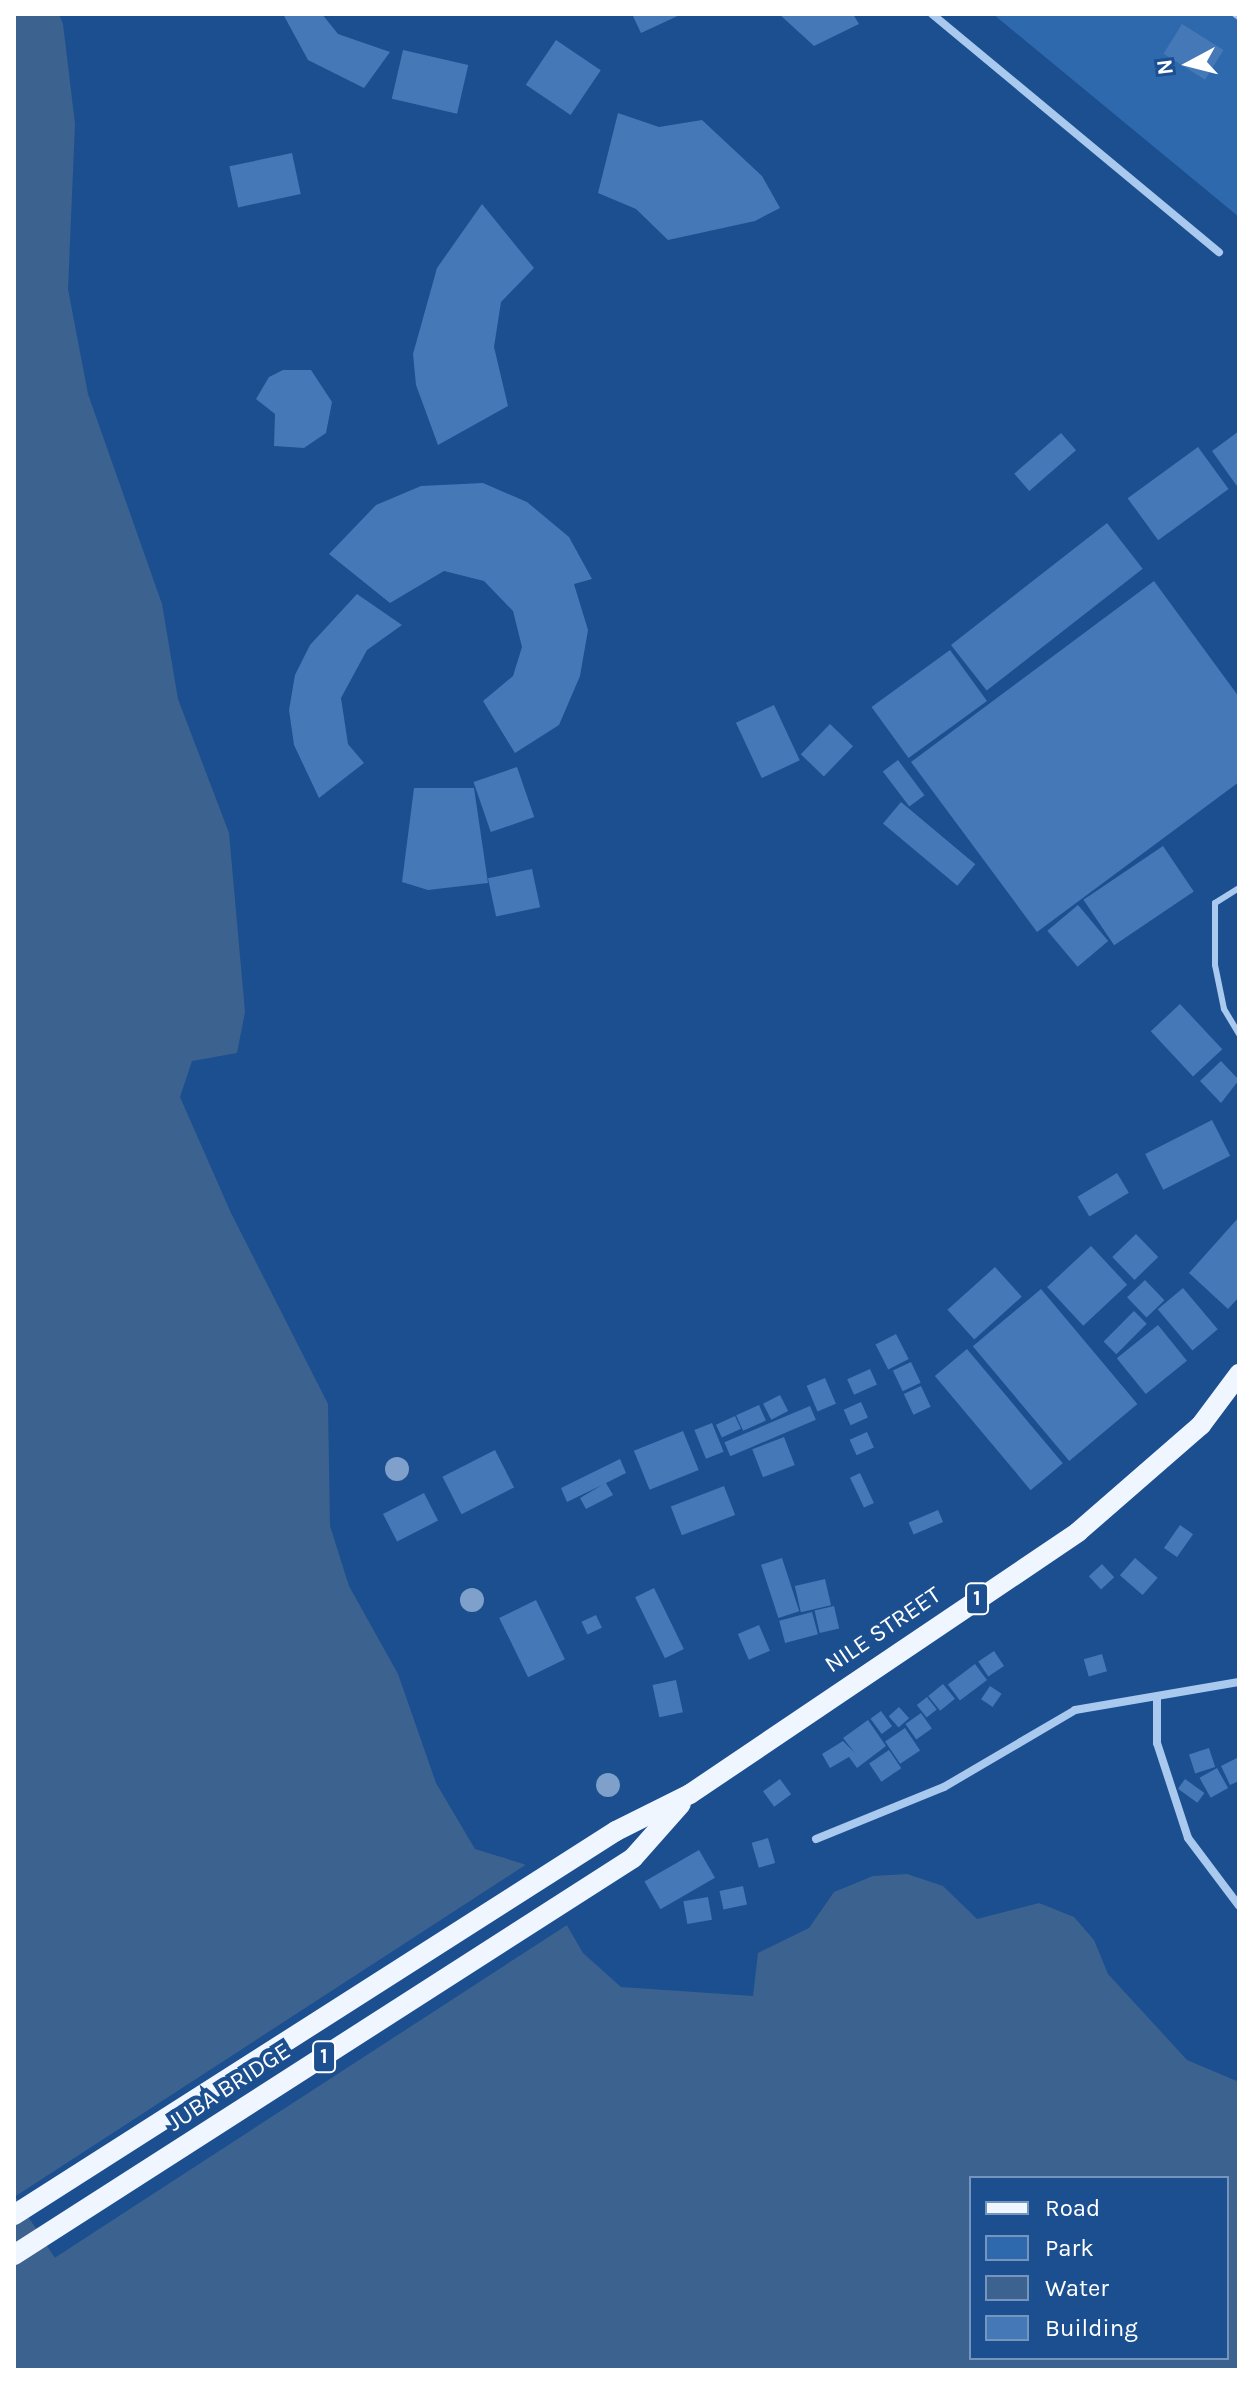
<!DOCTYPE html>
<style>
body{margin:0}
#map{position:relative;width:1253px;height:2384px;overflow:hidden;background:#1b4f8f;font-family:Karla,sans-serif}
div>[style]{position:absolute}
.green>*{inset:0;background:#2e69ad}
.water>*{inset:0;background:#3c6290}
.pier>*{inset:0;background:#1b4f8f;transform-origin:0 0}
.building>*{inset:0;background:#4478b7;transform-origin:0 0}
.service>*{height:6px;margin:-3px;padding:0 3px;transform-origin:3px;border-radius:3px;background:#a9c9ee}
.minor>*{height:8px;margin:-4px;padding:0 4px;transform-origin:4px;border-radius:4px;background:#a9c9ee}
.primary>*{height:20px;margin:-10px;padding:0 10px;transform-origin:10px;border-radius:10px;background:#f0f6ff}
.trees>*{width:24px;height:24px;margin:-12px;border-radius:50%;background:#7ea0ca}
span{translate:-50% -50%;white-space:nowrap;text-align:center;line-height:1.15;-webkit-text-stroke:8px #1b4f8f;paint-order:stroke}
.shield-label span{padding:2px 6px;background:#1b4f8f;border:2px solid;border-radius:6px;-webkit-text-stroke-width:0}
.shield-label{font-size:22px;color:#fff;font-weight:700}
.street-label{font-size:24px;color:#fff}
.frame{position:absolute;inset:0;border:16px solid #fff;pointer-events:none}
.legend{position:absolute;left:969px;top:2176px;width:260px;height:184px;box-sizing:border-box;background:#1b4f8f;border:2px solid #7695bc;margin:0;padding:10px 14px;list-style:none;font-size:24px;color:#fff}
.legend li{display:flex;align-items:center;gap:16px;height:40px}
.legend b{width:40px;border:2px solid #7695bc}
.north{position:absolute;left:1149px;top:24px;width:80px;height:80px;-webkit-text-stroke:6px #1b4f8f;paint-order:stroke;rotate:263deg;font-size:22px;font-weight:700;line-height:32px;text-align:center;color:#fff}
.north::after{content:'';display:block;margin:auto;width:28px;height:36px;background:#fff;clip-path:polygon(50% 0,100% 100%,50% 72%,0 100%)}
</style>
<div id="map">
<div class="green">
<div style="clip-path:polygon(993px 14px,1239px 14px,1239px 217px)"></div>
</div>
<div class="water">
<div style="clip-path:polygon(evenodd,14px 14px,59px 14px,63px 24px,75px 124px,68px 289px,88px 394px,162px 604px,178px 699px,229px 833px,245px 1012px,237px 1053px,192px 1061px,180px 1097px,231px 1213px,328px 1404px,330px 1526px,349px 1586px,398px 1674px,436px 1783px,475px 1849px,533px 1867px,583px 1953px,621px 1987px,753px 1996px,758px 1953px,809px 1928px,834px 1892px,873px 1876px,907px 1874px,943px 1886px,977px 1919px,1039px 1903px,1074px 1917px,1094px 1940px,1108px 1974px,1187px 2060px,1239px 2082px,1239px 2370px,14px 2370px,14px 14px,971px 2178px,1227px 2178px,1227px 2358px,971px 2358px,971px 2178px)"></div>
</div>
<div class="pier">
<div style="left:530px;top:1862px;width:73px;height:614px;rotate:57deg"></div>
</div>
<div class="building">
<div style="clip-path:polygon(283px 14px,322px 14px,338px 34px,390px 52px,364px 88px,308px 60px)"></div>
<div style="clip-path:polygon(632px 14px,682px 14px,641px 33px)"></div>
<div style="clip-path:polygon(779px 14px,853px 14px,859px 24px,814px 46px)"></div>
<div style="left:1182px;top:24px;width:49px;height:35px;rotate:32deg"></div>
<div style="left:556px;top:40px;width:54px;height:54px;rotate:34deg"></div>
<div style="left:403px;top:50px;width:67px;height:50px;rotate:13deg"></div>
<div style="clip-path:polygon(618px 113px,659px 127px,702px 120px,762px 176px,780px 208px,755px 221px,668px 240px,636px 209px,598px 193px)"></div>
<div style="left:292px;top:153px;width:42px;height:64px;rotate:78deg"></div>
<div style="clip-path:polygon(482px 204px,534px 268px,501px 302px,494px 347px,508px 406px,438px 445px,416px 385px,413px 354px,437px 268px)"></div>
<div style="clip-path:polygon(283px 370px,311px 370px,332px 402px,326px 433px,304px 448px,274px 446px,275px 414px,256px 399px,269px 377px)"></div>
<div style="clip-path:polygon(1239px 431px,1239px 489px,1212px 451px)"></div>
<div style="left:1061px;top:433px;width:23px;height:62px;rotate:49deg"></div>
<div style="left:1198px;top:447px;width:52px;height:87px;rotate:54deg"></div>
<div style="clip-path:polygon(483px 483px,527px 502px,569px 537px,592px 579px,574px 584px,588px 630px,580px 676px,559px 725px,515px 753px,483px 701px,513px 676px,522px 647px,513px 611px,484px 581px,444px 571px,390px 603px,329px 554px,376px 505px,421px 486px)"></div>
<div style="left:1107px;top:523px;width:58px;height:198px;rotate:52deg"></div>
<div style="clip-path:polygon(1154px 581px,1239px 697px,1239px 782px,1037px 932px,911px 762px)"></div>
<div style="clip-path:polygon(357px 594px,402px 625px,367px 650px,341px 698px,348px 744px,364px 763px,319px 798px,294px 745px,289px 710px,295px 675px,310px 645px)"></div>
<div style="left:950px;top:650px;width:63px;height:97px;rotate:54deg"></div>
<div style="left:774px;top:705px;width:61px;height:42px;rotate:65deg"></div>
<div style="left:830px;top:724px;width:32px;height:42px;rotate:44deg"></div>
<div style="left:898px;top:760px;width:44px;height:19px;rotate:53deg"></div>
<div style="left:517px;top:767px;width:53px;height:46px;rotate:71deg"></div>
<div style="clip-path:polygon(414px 788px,474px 788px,488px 883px,428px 890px,402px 882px)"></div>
<div style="left:901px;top:802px;width:97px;height:28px;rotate:40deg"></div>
<div style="left:1163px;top:846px;width:55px;height:96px;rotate:56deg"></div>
<div style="left:532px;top:869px;width:39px;height:45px;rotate:78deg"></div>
<div style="left:1078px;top:905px;width:47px;height:40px;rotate:50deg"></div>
<div style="left:1180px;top:1004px;width:62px;height:40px;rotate:47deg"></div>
<div style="clip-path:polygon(1221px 1061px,1239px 1080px,1221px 1103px,1200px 1081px)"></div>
<div style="left:1212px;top:1120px;width:40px;height:75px;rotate:63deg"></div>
<div style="left:1117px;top:1173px;width:23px;height:46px;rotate:59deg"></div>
<div style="clip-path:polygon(1239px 1217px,1239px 1297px,1228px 1309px,1189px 1273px)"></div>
<div style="left:1136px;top:1234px;width:32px;height:33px;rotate:46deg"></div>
<div style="left:1091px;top:1246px;width:53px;height:60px;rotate:47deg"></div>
<div style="left:995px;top:1267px;width:40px;height:64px;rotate:48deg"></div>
<div style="left:1145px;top:1280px;width:28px;height:25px;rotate:46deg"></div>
<div style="left:1183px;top:1288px;width:54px;height:33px;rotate:50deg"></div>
<div style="left:1041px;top:1289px;width:150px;height:89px;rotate:50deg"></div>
<div style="left:1134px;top:1311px;width:18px;height:43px;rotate:45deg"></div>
<div style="left:1158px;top:1325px;width:46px;height:53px;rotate:51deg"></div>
<div style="left:896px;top:1334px;width:28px;height:23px;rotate:63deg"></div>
<div style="left:967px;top:1349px;width:149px;height:42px;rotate:50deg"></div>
<div style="left:911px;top:1362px;width:23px;height:20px;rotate:65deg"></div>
<div style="left:870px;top:1369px;width:17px;height:25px;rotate:66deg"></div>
<div style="left:825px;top:1378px;width:28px;height:20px;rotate:67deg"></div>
<div style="left:921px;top:1386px;width:23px;height:19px;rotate:65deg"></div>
<div style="left:780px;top:1395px;width:18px;height:19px;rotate:63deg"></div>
<div style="left:861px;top:1402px;width:17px;height:19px;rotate:66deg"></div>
<div style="left:759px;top:1405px;width:17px;height:25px;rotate:66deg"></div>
<div style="left:810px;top:1406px;width:15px;height:93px;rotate:67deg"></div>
<div style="left:735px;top:1416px;width:14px;height:21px;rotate:65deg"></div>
<div style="left:712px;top:1423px;width:31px;height:19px;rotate:68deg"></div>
<div style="left:683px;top:1431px;width:42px;height:53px;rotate:68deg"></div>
<div style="left:867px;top:1432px;width:17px;height:19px;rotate:66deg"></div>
<div style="left:784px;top:1437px;width:30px;height:34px;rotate:69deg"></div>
<div style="left:495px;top:1450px;width:42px;height:59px;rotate:63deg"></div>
<div style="clip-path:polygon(620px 1459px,626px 1473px,606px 1483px,613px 1495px,586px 1509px,580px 1498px,602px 1485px,567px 1502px,561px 1488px)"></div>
<div style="left:860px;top:1473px;width:33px;height:11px;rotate:65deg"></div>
<div style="left:724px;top:1486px;width:31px;height:57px;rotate:69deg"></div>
<div style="left:424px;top:1493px;width:31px;height:46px;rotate:63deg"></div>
<div style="left:938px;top:1510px;width:13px;height:32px;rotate:67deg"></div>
<div style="left:1180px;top:1525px;width:16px;height:28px;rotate:35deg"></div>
<div style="left:782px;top:1558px;width:56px;height:22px;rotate:72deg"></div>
<div style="left:1135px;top:1558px;width:30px;height:23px;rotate:41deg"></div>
<div style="left:1102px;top:1564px;width:18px;height:18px;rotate:47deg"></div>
<div style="left:825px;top:1579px;width:27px;height:31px;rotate:77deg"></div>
<div style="left:654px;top:1588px;width:68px;height:21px;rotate:64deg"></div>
<div style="left:536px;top:1600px;width:66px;height:41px;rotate:64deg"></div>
<div style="left:834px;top:1606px;width:23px;height:20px;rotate:77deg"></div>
<div style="left:812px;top:1612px;width:23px;height:34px;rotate:75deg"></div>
<div style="left:596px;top:1615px;width:14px;height:16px;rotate:65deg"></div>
<div style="left:759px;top:1625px;width:28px;height:23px;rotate:67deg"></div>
<div style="left:994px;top:1651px;width:18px;height:19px;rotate:56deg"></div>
<div style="left:1102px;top:1654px;width:18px;height:19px;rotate:74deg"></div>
<div style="left:975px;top:1664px;width:20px;height:34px;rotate:53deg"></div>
<div style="left:676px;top:1680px;width:33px;height:24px;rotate:78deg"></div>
<div style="left:943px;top:1684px;width:19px;height:19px;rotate:51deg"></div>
<div style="left:990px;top:1686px;width:14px;height:16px;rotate:34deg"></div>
<div style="left:927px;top:1697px;width:16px;height:13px;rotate:52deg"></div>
<div style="left:899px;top:1707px;width:15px;height:14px;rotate:48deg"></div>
<div style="left:881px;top:1711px;width:19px;height:13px;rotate:54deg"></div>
<div style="left:921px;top:1713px;width:19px;height:19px;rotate:55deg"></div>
<div style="clip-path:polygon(868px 1720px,886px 1746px,857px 1768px,849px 1757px,830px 1768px,822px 1754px,843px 1741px,855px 1753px,843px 1738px)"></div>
<div style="left:905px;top:1728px;width:27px;height:24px;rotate:56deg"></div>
<div style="left:1209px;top:1748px;width:20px;height:21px;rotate:72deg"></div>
<div style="left:889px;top:1750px;width:22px;height:24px;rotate:56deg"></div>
<div style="clip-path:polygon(1239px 1757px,1239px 1781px,1230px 1785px,1221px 1766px)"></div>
<div style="left:1217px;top:1768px;width:23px;height:20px;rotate:61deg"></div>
<div style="left:780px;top:1779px;width:19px;height:21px;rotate:54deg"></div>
<div style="left:1185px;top:1779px;width:24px;height:12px;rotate:36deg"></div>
<div style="left:768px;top:1838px;width:26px;height:17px;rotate:74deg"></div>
<div style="left:699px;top:1850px;width:32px;height:63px;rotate:60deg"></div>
<div style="left:743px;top:1886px;width:19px;height:24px;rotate:78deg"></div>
<div style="left:708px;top:1897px;width:23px;height:25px;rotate:80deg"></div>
</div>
<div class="service">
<div style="left:1239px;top:888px;width:28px;rotate:148deg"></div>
<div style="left:1215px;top:903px;width:62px;rotate:90deg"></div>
<div style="left:1215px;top:965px;width:45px;rotate:78.4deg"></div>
<div style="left:1224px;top:1009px;width:29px;rotate:59deg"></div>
</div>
<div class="minor">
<div style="left:932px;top:14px;width:373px;rotate:39.7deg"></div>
<div style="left:1236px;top:14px;width:4px;rotate:34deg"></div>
<div style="left:1157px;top:1698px;width:45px;rotate:90deg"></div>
<div style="left:1157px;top:1743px;width:100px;rotate:71.9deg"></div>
<div style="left:1188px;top:1838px;width:85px;rotate:53.1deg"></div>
<div style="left:816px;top:1839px;width:138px;rotate:-22.1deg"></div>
<div style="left:944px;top:1787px;width:152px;rotate:-30.4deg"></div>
<div style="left:1075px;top:1710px;width:166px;rotate:-9.7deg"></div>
</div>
<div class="primary">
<div style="left:14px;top:2215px;width:714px;rotate:-32.53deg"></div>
<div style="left:616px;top:1831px;width:83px;rotate:-26.6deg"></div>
<div style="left:690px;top:1794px;width:468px;rotate:-34deg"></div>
<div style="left:1078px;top:1532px;width:163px;rotate:-41deg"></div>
<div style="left:1201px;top:1425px;width:64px;rotate:-53.3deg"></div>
<div style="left:14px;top:2255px;width:735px;rotate:-32.67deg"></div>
<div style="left:633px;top:1858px;width:72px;rotate:-48.4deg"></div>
</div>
<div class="trees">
<div style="left:397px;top:1469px"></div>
<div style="left:472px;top:1600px"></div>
<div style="left:608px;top:1785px"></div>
</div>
<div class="shield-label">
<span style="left:977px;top:1599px">1</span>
<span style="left:324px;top:2057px">1</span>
</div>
<div class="street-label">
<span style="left:883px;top:1630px;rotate:-34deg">NILE STREET</span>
<span style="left:229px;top:2087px;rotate:-33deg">JUBA BRIDGE</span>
</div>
<div class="frame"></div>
<ul class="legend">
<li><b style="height:10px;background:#f0f6ff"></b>Road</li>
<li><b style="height:22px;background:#2e69ad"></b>Park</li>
<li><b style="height:22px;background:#3c6290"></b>Water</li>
<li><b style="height:22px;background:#4478b7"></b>Building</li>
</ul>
<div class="north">N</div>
</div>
